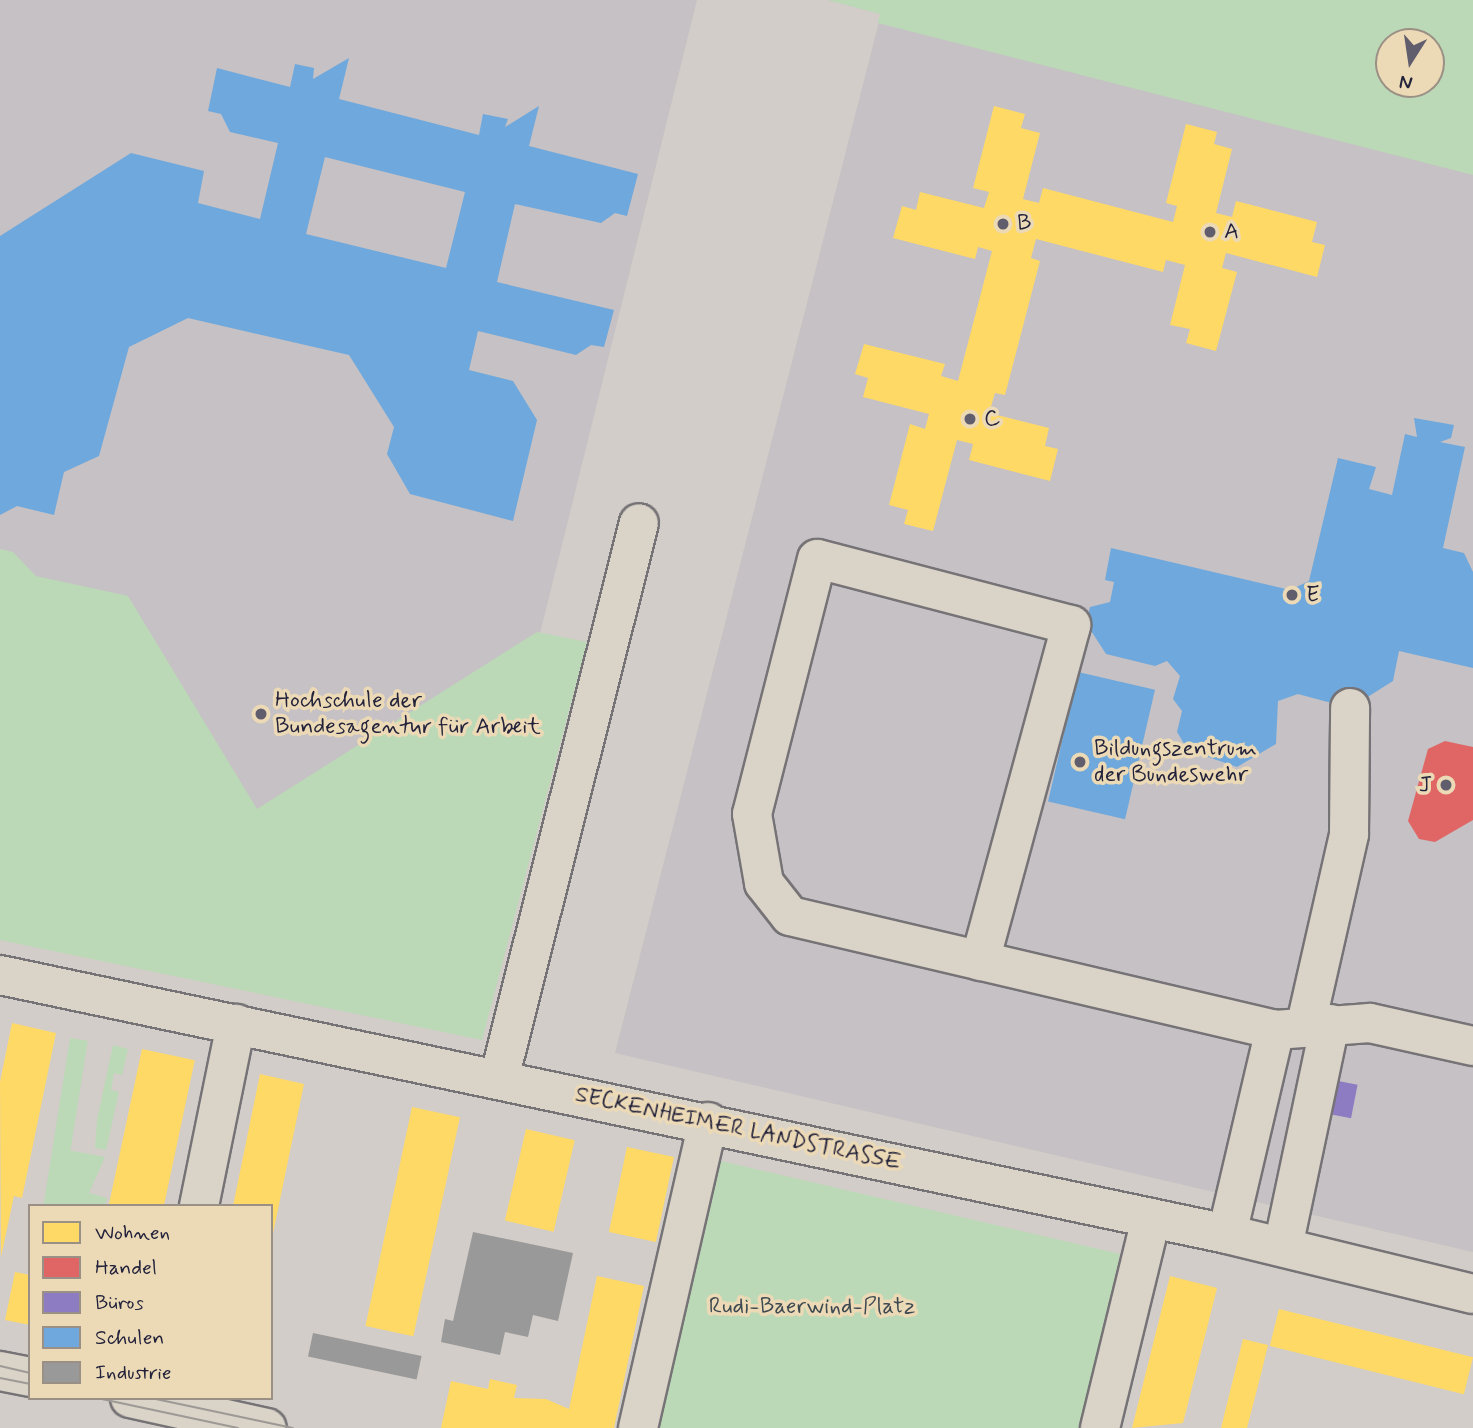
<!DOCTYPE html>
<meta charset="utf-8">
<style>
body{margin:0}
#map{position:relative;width:1473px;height:1428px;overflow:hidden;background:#d2cdc8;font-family:Mynerve,sans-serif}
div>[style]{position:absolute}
.built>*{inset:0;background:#c5c1c4}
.green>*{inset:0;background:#bbd9b6;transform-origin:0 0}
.homes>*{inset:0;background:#ffd966;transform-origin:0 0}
.shops>*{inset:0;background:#e06666}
.offices>*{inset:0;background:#8e7cc3;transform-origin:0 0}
.schools>*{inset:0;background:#6fa8dc;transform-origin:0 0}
.industry>*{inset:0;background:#999;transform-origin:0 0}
.roads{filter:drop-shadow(2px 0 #767376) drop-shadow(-2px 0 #767376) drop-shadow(0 2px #767376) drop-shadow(0 -2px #767376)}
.minor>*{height:38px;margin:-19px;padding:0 19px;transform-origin:19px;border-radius:19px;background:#d9d3c8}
.major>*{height:38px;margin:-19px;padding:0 19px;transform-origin:19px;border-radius:19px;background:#d9d3c8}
.tram>*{height:2px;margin:-1px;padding:0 1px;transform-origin:1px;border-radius:1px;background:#9d9995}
.dots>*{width:19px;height:19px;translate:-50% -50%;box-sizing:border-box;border:4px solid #ecd9b6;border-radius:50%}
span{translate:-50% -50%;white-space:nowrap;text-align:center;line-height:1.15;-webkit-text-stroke:7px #ecd9b6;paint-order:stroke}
.poi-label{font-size:23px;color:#22223b}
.left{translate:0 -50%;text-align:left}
.right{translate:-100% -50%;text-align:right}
.street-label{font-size:23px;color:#22223b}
.park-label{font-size:23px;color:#3d4951}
.legend{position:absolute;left:28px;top:1204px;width:245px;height:196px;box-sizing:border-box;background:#ecd9b6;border:2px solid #9b9085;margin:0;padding:9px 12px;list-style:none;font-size:21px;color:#22223b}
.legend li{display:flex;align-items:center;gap:14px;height:35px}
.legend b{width:35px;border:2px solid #9b9085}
.north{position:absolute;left:1375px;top:28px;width:70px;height:70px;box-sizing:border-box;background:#ecd9b6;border:2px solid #9b9085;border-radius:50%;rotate:192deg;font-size:19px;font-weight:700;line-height:28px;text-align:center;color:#22223b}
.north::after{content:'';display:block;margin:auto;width:24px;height:32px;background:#605e6c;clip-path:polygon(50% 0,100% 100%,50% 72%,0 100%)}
</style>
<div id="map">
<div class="built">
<div style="clip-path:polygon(0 0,697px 0,446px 1013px,0 921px)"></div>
<div style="clip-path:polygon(evenodd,828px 0,1473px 0,1473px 1252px,615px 1053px,881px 14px,828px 0,1389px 42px,1431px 42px,1431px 84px,1389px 84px,1389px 42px)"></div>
</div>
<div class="green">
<div style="clip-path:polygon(evenodd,828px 0,1473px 0,1473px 175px,878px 23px,880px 14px,828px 0,1389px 42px,1431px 42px,1431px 84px,1389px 84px,1389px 42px)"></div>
<div style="clip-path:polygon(0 549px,13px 552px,36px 576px,128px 596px,257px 809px,537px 632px,587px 642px,482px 1040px,0 940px)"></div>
<div style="left:70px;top:1038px;width:18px;height:172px;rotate:9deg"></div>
<div style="clip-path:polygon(113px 1045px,128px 1049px,122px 1075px,114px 1073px,111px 1090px,119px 1092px,106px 1150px,95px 1148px,97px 1120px)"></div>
<div style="clip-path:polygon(68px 1150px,105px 1157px,89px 1193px,107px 1198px,105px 1206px,56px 1206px)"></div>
<div style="clip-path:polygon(721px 1161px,1120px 1254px,1080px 1428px,659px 1428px)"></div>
</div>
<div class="homes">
<div style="clip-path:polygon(994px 106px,1025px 114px,1021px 128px,1040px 133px,1023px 199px,1039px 203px,1043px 188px,1173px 222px,1177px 206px,1166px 203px,1186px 124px,1217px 132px,1214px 144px,1232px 149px,1216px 213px,1232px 217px,1236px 201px,1317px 222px,1312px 242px,1325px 245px,1317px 277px,1226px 253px,1222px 268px,1237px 272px,1216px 351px,1186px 343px,1190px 329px,1170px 325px,1185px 265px,1166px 260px,1163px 272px,1036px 239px,1031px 258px,1040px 261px,1005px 395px,995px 393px,989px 413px,1049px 428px,1045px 446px,1058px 449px,1050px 481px,969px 460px,973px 444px,957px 440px,933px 531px,904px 524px,908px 510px,889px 505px,910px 424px,925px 429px,929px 414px,863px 397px,868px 378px,855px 374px,864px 344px,945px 364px,941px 376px,958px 381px,992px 251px,978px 247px,975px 259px,893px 238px,902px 206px,916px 210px,920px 192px,984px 208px,989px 192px,973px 188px)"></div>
<div style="clip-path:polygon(12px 1023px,56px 1033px,22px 1198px,14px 1196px,1px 1257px,0 1082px)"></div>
<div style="left:142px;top:1049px;width:54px;height:160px;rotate:12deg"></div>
<div style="clip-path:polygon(260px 1074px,304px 1084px,272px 1238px,271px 1206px,233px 1206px)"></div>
<div style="left:412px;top:1107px;width:49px;height:224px;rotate:12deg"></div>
<div style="left:526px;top:1129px;width:50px;height:94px;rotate:13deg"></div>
<div style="left:627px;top:1147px;width:48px;height:87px;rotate:12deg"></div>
<div style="clip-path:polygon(15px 1272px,30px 1275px,30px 1325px,5px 1320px)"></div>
<div style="clip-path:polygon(597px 1276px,644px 1286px,614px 1428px,441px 1428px,451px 1381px,488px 1389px,490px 1379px,517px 1385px,514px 1398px,546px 1399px,569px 1409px)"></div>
<div style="clip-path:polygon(1170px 1276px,1217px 1288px,1201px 1352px,1183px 1423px,1132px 1428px)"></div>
<div style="left:1279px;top:1309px;width:200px;height:38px;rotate:14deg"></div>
<div style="clip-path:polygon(1243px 1339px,1268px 1345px,1262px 1370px,1247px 1428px,1221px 1428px)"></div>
</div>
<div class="shops">
<div style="clip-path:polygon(1445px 741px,1473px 747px,1473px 820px,1435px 842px,1419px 839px,1408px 821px,1428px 749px)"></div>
</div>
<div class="offices">
<div style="left:1333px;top:1080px;width:25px;height:34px;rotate:11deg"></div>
</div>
<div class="schools">
<div style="clip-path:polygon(evenodd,349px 58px,339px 99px,479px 135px,483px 114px,508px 119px,505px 127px,539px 106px,529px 146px,638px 174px,627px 216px,615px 213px,601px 223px,515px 204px,497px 282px,614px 310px,604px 347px,591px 345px,576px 355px,478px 331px,469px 370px,513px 381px,537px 420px,513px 521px,410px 494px,387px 454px,394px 427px,349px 355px,188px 318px,129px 347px,99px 456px,64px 472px,54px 515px,17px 506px,0 515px,0 236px,131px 153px,204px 171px,198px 203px,260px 219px,278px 143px,230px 132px,221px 114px,208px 111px,217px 68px,290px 87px,295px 64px,314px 68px,313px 79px,349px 58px,325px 157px,465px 192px,446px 268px,306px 234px,325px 157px)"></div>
<div style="clip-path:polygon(1414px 418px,1454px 425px,1451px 438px,1440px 442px,1465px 447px,1443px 548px,1464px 553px,1473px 572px,1473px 668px,1399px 651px,1393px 681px,1350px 708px,1298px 694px,1278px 701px,1276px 744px,1237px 767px,1188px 750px,1177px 732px,1182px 711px,1173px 699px,1180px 676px,1167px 661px,1155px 666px,1106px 654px,1086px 623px,1090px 607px,1110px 602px,1114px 582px,1105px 580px,1111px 548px,1290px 590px,1309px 581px,1338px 458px,1376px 467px,1369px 489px,1392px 495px,1405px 434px,1417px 437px)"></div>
<div style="left:1078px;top:672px;width:79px;height:133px;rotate:13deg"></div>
</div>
<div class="industry">
<div style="clip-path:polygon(473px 1232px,573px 1253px,558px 1321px,533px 1315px,528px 1337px,505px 1332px,500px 1355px,441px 1342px,445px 1319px,453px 1321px)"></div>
<div style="left:313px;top:1333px;width:111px;height:24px;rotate:12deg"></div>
</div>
<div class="roads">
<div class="minor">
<div style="left:980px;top:961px;width:348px;rotate:-74.8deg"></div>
<div style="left:1071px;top:625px;width:262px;rotate:-165.4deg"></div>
<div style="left:817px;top:559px;width:263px;rotate:104.3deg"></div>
<div style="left:752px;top:814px;width:70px;rotate:80.1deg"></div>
<div style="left:764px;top:883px;width:42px;rotate:51.8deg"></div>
<div style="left:790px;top:916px;width:498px;rotate:13.2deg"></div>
<div style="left:1275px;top:1030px;width:95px;rotate:-4.2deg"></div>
<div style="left:1370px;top:1023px;width:106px;rotate:12.6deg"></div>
<div style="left:1306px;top:1024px;width:195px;rotate:-77.2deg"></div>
<div style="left:1349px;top:834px;width:126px;rotate:-89.5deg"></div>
<div style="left:499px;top:1079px;width:573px;rotate:-75.87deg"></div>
<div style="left:199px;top:1206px;width:186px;rotate:-78.5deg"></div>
<div style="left:1227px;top:1234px;width:210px;rotate:-76.8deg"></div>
<div style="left:1283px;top:1247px;width:228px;rotate:-78.1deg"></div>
<div style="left:0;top:1371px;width:31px;rotate:11deg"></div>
<div style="left:130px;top:1398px;width:140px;rotate:12.4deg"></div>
<div style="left:638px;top:1428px;width:314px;rotate:-77.1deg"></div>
<div style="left:1100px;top:1428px;width:216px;rotate:-76.3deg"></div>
</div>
<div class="major">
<div style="left:0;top:975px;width:1254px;rotate:11.92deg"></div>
<div style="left:1227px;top:1234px;width:253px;rotate:13.7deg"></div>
</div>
</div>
<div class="tram">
<div style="left:0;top:1366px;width:31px;rotate:13deg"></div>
<div style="left:0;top:1378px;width:31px;rotate:11deg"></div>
<div style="left:97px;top:1398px;width:144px;rotate:12deg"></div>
<div style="left:151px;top:1398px;width:145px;rotate:11.9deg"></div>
</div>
<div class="dots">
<div style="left:1003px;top:224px;background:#605e6c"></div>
<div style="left:1210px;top:232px;background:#605e6c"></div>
<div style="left:970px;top:419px;background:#605e6c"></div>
<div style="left:1292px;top:595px;background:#605e6c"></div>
<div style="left:261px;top:714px;background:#605e6c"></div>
<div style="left:1080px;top:762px;background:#605e6c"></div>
<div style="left:1446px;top:785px;background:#605e6c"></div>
</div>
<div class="poi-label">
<span class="left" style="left:1017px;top:224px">B</span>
<span class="left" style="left:1224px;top:232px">A</span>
<span class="left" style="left:984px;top:419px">C</span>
<span class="left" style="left:1306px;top:595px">E</span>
<span class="left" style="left:275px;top:714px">Hochschule der<br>Bundesagentur für Arbeit</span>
<span class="left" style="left:1094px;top:762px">Bildungszentrum<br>der Bundeswehr</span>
<span class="right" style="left:1432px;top:785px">J</span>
</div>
<div class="street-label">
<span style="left:738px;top:1129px;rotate:12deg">SECKENHEIMER LANDSTRASSE</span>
</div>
<div class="park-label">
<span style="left:812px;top:1307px">Rudi-Baerwind-Platz</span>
</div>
<ul class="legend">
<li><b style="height:19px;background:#ffd966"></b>Wohnen</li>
<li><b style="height:19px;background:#e06666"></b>Handel</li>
<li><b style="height:19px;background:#8e7cc3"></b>Büros</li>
<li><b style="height:19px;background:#6fa8dc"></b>Schulen</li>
<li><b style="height:19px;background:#999"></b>Industrie</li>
</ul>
<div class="north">N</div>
</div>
